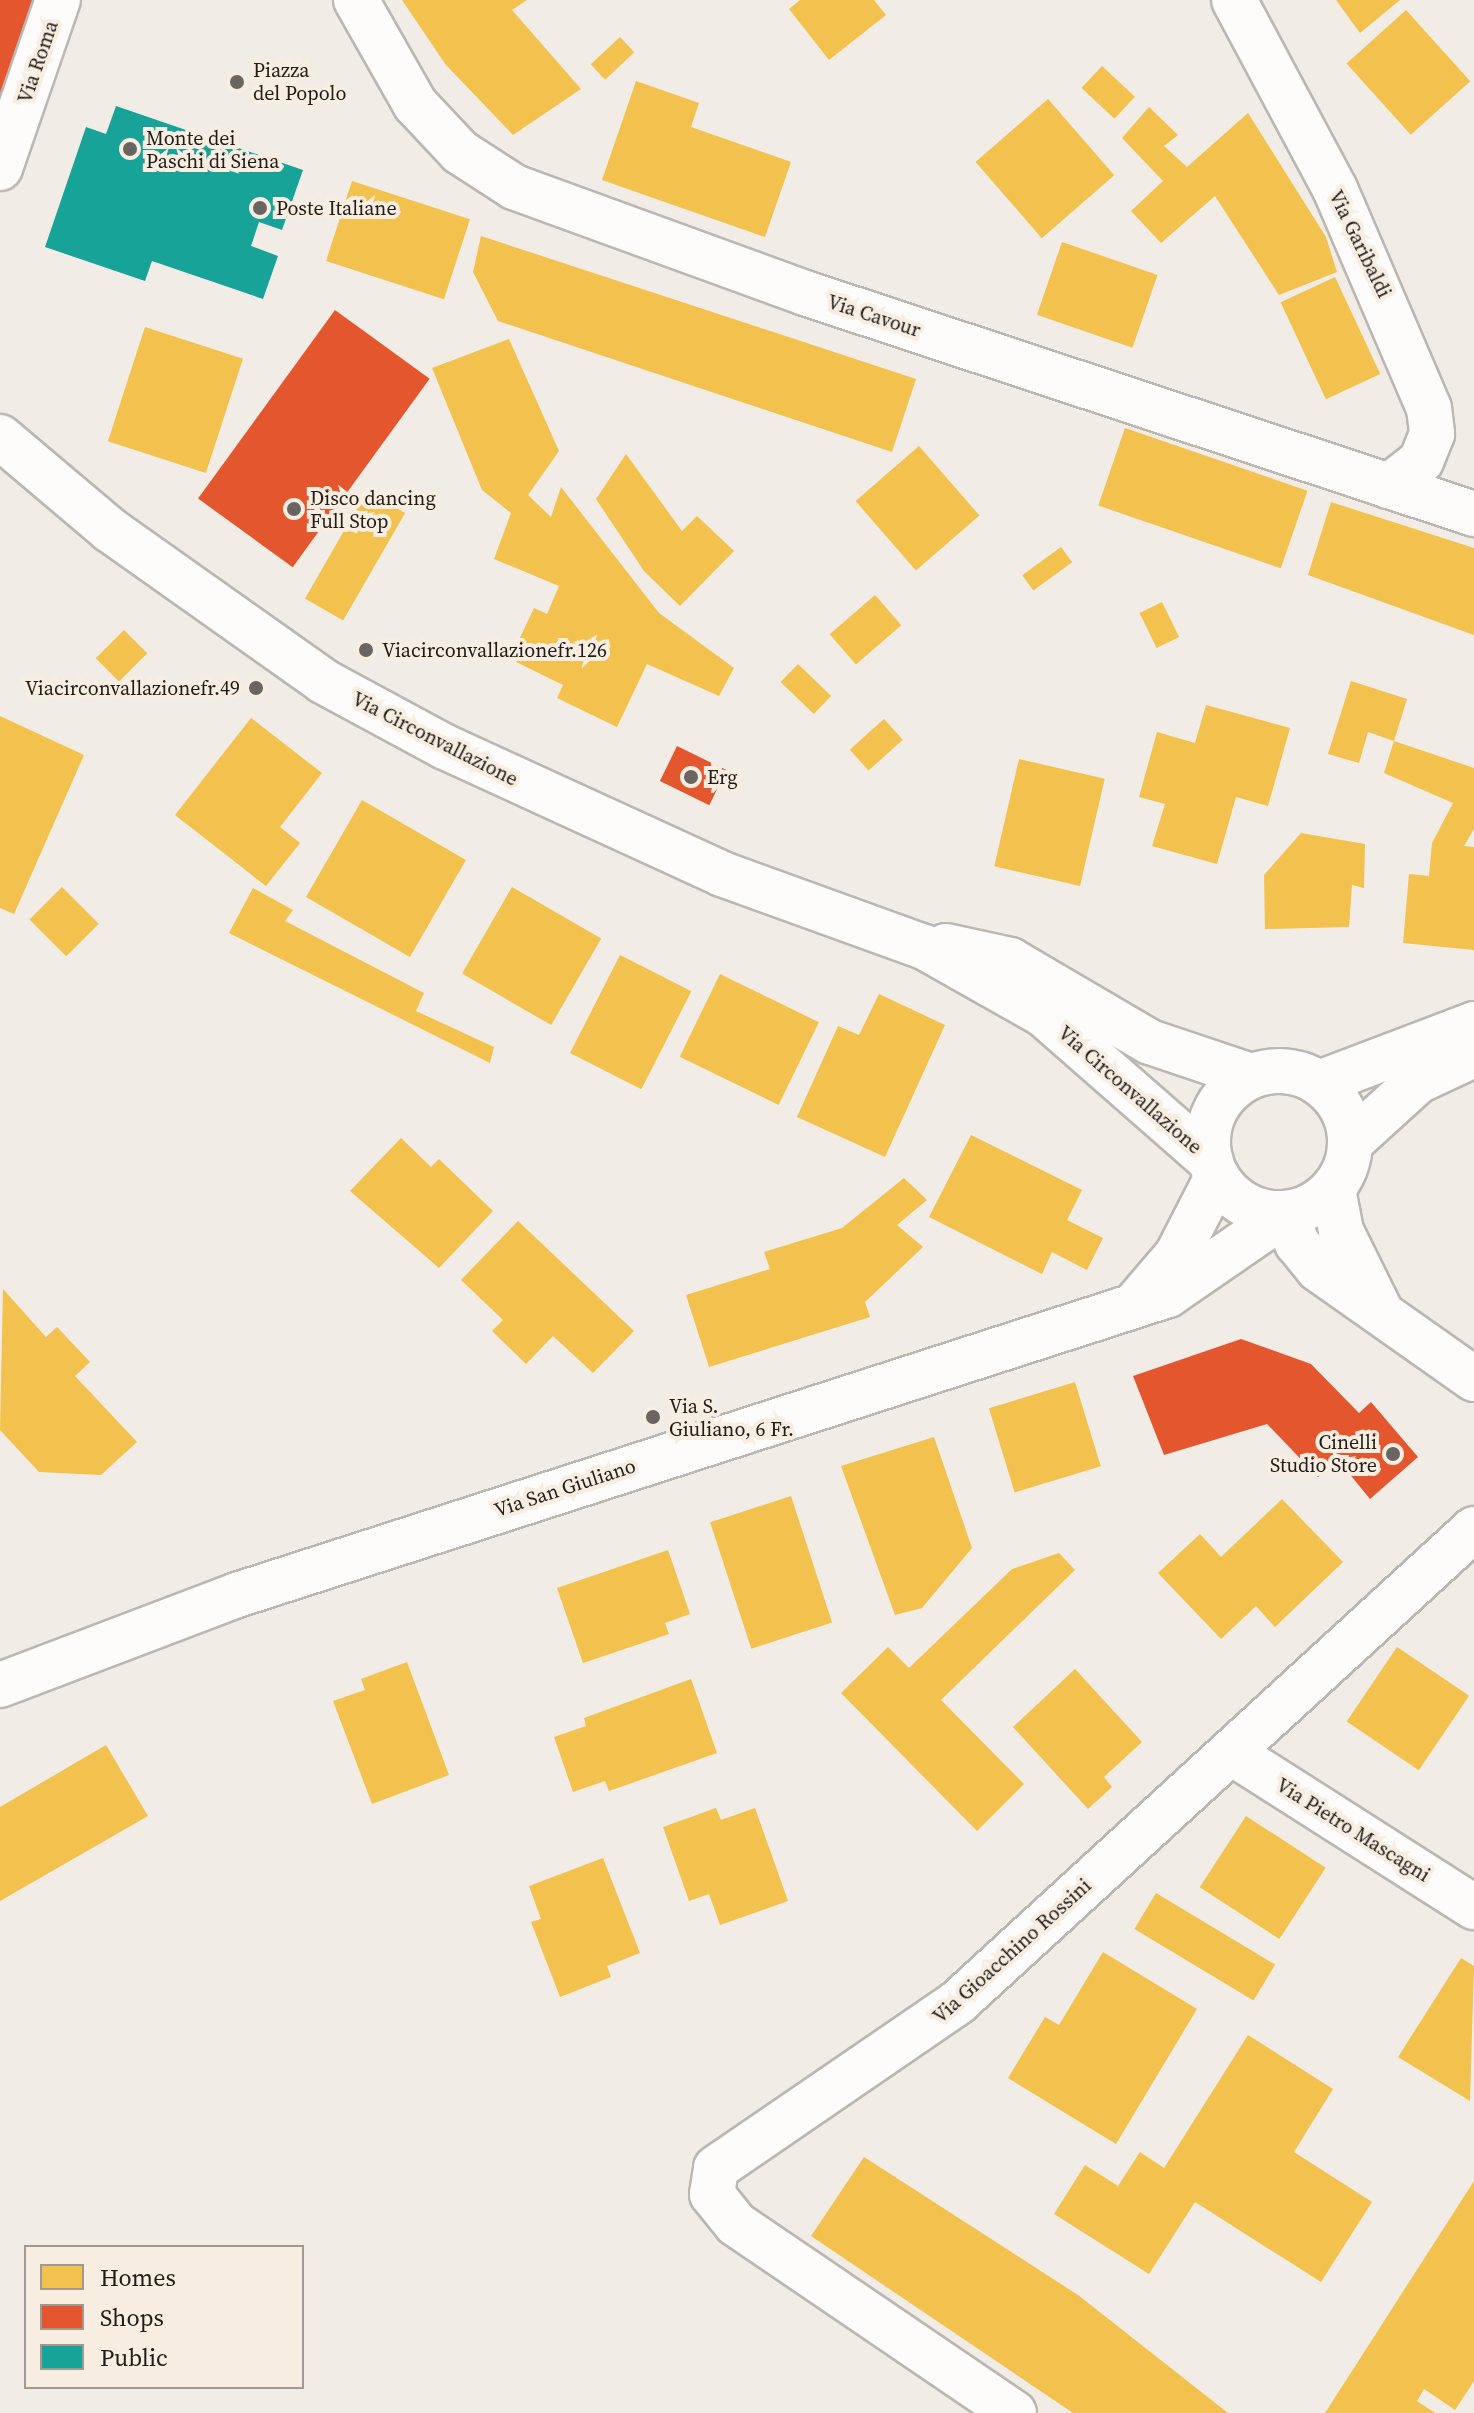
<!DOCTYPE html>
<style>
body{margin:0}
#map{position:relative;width:1474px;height:2413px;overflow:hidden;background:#f2ece6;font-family:"Source Serif 4",serif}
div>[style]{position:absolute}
.homes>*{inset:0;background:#f2c14e;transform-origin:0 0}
.shops>*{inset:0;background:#e4572e;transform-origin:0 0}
.public>*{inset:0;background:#17a398}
.roads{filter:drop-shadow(2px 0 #bbb7b2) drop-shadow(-2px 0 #bbb7b2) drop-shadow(0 2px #bbb7b2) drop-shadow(0 -2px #bbb7b2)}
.minor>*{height:44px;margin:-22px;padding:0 22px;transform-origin:22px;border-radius:22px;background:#fdfcfb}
.major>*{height:44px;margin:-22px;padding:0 22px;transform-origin:22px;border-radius:22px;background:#fdfcfb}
.major>.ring{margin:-22px;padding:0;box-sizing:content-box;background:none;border:44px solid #fdfcfb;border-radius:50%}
.dots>*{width:22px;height:22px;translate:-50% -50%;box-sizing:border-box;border:4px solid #f7ede1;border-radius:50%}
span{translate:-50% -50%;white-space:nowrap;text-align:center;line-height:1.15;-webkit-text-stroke:8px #f7ede1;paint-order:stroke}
.street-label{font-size:20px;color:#201c18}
.poi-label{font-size:20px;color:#201c18}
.left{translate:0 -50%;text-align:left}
.right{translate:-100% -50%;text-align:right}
.legend{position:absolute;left:24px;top:2245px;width:280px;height:144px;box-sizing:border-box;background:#f7ede1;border:2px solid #a19991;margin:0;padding:10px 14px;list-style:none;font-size:24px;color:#201c18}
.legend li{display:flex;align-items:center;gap:16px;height:40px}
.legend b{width:40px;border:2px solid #a19991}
</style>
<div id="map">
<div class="homes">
<div style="clip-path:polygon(402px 0,527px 0,512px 10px,581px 89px,513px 135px,446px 65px)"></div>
<div style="clip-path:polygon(800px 0,874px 0,886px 15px,829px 60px,789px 9px)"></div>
<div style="clip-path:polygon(1336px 0,1400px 0,1360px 33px)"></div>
<div style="left:1406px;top:10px;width:96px;height:80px;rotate:48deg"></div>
<div style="left:620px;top:37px;width:21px;height:40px;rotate:47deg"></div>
<div style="left:1102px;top:66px;width:45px;height:30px;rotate:43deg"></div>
<div style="clip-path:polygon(636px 81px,699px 103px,691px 127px,791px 162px,765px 237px,602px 180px)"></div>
<div style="left:1048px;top:99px;width:101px;height:96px;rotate:49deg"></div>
<div style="clip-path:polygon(1149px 107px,1178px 135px,1164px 146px,1187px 167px,1248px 113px,1326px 237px,1337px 272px,1279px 295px,1215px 196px,1161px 243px,1131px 211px,1163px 181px,1122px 138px)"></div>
<div style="left:352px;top:181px;width:124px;height:84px;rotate:18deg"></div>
<div style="clip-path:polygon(481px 236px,916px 379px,892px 452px,498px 321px,473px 272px)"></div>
<div style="left:1062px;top:242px;width:101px;height:77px;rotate:19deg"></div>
<div style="left:1335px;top:277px;width:107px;height:60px;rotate:65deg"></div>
<div style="left:145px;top:327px;width:103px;height:120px;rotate:18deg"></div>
<div style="clip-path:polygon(509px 339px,559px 451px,528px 495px,551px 517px,561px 487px,659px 613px,734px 668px,719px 696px,647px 664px,617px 727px,557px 698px,563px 685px,510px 659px,534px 608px,547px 614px,559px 586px,494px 559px,511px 513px,482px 490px,432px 368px)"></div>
<div style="left:1125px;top:428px;width:193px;height:82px;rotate:19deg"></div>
<div style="left:919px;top:446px;width:92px;height:84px;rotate:49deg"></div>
<div style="clip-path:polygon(626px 454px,682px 531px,697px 516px,734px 551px,680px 606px,644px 571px,596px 499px)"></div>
<div style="left:367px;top:491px;width:44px;height:124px;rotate:30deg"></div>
<div style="clip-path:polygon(1331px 502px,1474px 548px,1474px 635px,1308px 575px)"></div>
<div style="left:1061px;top:547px;width:19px;height:48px;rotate:54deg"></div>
<div style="left:875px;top:595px;width:40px;height:60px;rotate:49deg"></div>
<div style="left:1162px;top:602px;width:39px;height:25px;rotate:64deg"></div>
<div style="left:124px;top:630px;width:33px;height:40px;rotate:45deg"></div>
<div style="left:798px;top:664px;width:46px;height:25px;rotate:44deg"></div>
<div style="clip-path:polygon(1351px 681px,1407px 699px,1394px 741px,1474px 768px,1474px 829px,1464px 846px,1474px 847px,1474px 950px,1403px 943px,1409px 874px,1429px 876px,1432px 843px,1453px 803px,1384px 773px,1394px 741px,1368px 732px,1359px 763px,1328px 754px)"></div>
<div style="clip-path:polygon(1206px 705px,1290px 728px,1268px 806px,1236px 797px,1217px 864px,1152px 846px,1165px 804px,1139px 797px,1157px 732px,1195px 743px)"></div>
<div style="clip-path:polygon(0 716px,84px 755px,14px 914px,0 908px)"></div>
<div style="clip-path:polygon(251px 718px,322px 773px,280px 827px,300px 843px,266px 886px,175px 815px)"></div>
<div style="left:884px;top:719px;width:28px;height:46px;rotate:48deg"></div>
<div style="left:1019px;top:759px;width:88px;height:110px;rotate:13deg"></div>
<div style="left:362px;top:800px;width:120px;height:112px;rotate:30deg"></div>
<div style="clip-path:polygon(1301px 833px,1365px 844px,1364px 888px,1352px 885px,1349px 927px,1265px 929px,1264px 875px)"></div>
<div style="left:62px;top:887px;width:52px;height:46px;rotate:45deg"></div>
<div style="left:512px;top:887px;width:103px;height:100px;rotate:30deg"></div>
<div style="clip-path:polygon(253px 888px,293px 910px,285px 921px,424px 993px,416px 1011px,494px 1047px,490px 1063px,229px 933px)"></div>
<div style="left:620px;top:955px;width:80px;height:110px;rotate:27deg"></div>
<div style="left:720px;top:974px;width:110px;height:92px;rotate:26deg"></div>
<div style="clip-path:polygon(879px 994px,945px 1025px,885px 1157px,797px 1117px,838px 1026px,859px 1035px)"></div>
<div style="clip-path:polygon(971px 1135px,1082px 1190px,1067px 1220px,1103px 1238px,1087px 1270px,1052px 1252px,1042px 1274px,929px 1217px)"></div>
<div style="clip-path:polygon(401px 1138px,431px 1167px,439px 1159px,493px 1211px,439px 1268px,350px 1191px)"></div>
<div style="clip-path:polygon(904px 1178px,927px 1200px,897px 1225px,923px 1247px,865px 1302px,870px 1317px,709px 1367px,686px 1295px,770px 1269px,764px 1252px,842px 1228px)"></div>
<div style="clip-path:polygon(518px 1221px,634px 1331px,593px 1373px,553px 1336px,526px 1364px,492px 1331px,503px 1320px,461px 1280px)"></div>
<div style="clip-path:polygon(3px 1289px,46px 1337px,57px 1327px,90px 1362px,75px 1376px,137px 1442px,101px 1475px,39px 1472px,0 1430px)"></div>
<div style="left:1075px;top:1382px;width:88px;height:90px;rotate:73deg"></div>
<div style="clip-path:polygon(934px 1437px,972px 1548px,922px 1608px,895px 1615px,841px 1466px)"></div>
<div style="left:791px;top:1496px;width:133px;height:85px;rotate:72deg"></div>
<div style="clip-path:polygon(1282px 1499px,1343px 1562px,1275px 1627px,1256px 1606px,1221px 1639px,1158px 1573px,1200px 1534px,1221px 1557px)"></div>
<div style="clip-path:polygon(668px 1550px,690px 1614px,665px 1623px,669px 1634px,583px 1663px,557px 1588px)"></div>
<div style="clip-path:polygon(1059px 1553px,1075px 1570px,941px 1700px,1024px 1784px,977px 1831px,841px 1693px,888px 1647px,909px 1668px,1012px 1569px)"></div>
<div style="left:1397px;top:1647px;width:87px;height:90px;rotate:34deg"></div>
<div style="clip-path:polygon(407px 1662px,449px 1775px,372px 1804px,333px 1701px,365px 1690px,361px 1679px)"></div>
<div style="clip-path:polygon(1075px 1669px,1142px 1742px,1104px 1777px,1112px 1787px,1088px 1809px,1013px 1727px)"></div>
<div style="clip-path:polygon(691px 1679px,717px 1753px,609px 1791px,605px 1781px,573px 1792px,554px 1737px,586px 1726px,584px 1718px)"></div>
<div style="clip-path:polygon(106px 1745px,148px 1816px,0 1901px,0 1807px)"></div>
<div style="clip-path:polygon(716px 1808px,721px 1820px,755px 1808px,788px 1901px,720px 1925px,709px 1894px,689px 1901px,663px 1827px)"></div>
<div style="left:1246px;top:1816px;width:95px;height:85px;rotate:33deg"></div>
<div style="clip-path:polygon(603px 1858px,640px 1953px,607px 1966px,611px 1977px,560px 1997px,531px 1922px,541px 1919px,529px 1886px)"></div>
<div style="left:1156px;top:1893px;width:139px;height:42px;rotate:31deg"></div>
<div style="clip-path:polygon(1103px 1952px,1197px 2009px,1116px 2144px,1008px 2078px,1045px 2017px,1059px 2025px)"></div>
<div style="clip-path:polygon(1461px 1958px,1474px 1966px,1470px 2101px,1398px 2057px)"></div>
<div style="clip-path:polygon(1248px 2035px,1333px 2089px,1294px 2152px,1372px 2202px,1321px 2282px,1195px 2202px,1149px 2274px,1054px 2214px,1085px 2165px,1118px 2186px,1140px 2152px,1164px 2168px)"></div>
<div style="clip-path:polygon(864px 2157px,1078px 2295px,1228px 2413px,1073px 2413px,811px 2236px)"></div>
<div style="clip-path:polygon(1474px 2181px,1474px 2381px,1455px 2410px,1424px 2389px,1417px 2401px,1435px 2413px,1325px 2413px)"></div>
</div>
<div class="shops">
<div style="clip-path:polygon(0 0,34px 0,4px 109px,0 108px)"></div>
<div style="left:335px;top:310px;width:117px;height:233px;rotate:36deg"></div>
<div style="left:677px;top:746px;width:55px;height:39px;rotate:26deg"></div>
<div style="clip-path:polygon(1241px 1339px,1311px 1364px,1359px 1413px,1371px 1402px,1418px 1457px,1370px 1499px,1338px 1460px,1318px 1477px,1267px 1424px,1164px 1455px,1133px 1376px)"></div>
</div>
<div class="public">
<div style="clip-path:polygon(116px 106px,303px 170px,282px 230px,259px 222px,251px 246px,278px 256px,263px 299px,152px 261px,145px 281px,45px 247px,86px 127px,106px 134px)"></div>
</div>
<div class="roads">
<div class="minor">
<div style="left:356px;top:0;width:120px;rotate:60.4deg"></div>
<div style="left:415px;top:104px;width:66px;rotate:46.8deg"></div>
<div style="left:460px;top:152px;width:64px;rotate:32.9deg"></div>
<div style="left:514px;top:187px;width:310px;rotate:20deg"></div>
<div style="left:805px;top:293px;width:705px;rotate:18.28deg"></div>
<div style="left:1234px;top:0;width:214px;rotate:61.9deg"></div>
<div style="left:1335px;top:189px;width:238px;rotate:66.8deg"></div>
<div style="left:1429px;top:408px;width:26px;rotate:83deg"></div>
<div style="left:1432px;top:434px;width:29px;rotate:112deg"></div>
<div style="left:1421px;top:461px;width:41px;rotate:142deg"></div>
<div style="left:0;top:168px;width:178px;rotate:-71deg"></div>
<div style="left:1333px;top:1189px;width:43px;rotate:79.2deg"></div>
<div style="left:1341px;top:1231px;width:88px;rotate:63.7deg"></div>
<div style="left:1287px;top:1213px;width:32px;rotate:72deg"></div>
<div style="left:1297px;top:1243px;width:33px;rotate:51deg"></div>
<div style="left:1318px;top:1269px;width:191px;rotate:35.2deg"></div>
<div style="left:1232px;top:1753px;width:287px;rotate:32.5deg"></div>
<div style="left:1014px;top:2413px;width:336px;rotate:-145.8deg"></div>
<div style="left:736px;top:2224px;width:38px;rotate:-129deg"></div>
<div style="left:712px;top:2194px;width:26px;rotate:-81deg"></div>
<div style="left:716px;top:2168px;width:293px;rotate:-34.4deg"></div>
<div style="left:958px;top:2002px;width:700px;rotate:-42.51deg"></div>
</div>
<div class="major">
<div style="left:0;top:437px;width:144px;rotate:40.2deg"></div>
<div style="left:110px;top:530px;width:261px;rotate:35.3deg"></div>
<div style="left:323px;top:681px;width:139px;rotate:28.4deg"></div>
<div style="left:445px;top:747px;width:305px;rotate:24.6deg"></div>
<div style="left:722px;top:874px;width:215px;rotate:19.9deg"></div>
<div style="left:924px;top:947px;width:137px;rotate:29.4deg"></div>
<div style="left:1043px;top:1014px;width:223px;rotate:41.2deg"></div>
<div style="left:946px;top:946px;width:66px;rotate:12.3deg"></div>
<div style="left:1010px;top:960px;width:162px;rotate:30.4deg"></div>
<div style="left:1150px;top:1042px;width:107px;rotate:18.6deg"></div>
<div class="ring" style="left:1208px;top:1071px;width:98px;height:98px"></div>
<div style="left:1319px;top:1083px;width:166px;rotate:-20.8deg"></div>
<div style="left:1351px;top:1142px;width:91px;rotate:-42.3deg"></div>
<div style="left:1418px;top:1081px;width:62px;rotate:-24.9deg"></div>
<div style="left:1136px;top:1303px;width:63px;rotate:-49.5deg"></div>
<div style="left:1177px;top:1255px;width:88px;rotate:-62.9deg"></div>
<div style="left:0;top:1685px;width:254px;rotate:-20.8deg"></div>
<div style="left:237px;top:1595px;width:978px;rotate:-17.86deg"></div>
<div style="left:1168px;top:1295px;width:145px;rotate:-34.6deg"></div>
</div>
</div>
<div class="dots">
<div style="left:237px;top:82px;background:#6a6560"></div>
<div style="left:130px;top:149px;background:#6a6560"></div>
<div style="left:260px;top:208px;background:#6a6560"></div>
<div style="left:294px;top:509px;background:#6a6560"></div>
<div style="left:366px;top:650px;background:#6a6560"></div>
<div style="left:256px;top:688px;background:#6a6560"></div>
<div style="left:691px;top:777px;background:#6a6560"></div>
<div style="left:653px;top:1417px;background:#6a6560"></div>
<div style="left:1393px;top:1454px;background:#6a6560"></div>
</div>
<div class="street-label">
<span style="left:38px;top:62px;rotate:-71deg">Via Roma</span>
<span style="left:1360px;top:244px;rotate:64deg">Via Garibaldi</span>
<span style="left:874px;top:316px;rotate:18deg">Via Cavour</span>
<span style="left:435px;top:739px;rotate:27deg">Via Circonvallazione</span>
<span style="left:1130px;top:1090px;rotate:41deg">Via Circonvallazione</span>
<span style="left:565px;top:1488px;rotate:-18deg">Via San Giuliano</span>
<span style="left:1353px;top:1830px;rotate:32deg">Via Pietro Mascagni</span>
<span style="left:1012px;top:1951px;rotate:-42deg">Via Gioacchino Rossini</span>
</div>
<div class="poi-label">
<span class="left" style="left:253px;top:82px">Piazza<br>del Popolo</span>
<span class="left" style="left:146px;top:150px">Monte dei<br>Paschi di Siena</span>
<span class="left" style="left:276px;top:208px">Poste Italiane</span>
<span class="left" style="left:310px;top:510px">Disco dancing<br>Full Stop</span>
<span class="left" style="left:382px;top:650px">Viacirconvallazionefr.126</span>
<span class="right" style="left:240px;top:688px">Viacirconvallazionefr.49</span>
<span class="left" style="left:707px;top:777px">Erg</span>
<span class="left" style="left:669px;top:1418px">Via S.<br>Giuliano, 6 Fr.</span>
<span class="right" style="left:1377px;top:1454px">Cinelli<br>Studio Store</span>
</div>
<ul class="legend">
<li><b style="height:22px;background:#f2c14e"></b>Homes</li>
<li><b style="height:22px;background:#e4572e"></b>Shops</li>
<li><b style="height:22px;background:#17a398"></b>Public</li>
</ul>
</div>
